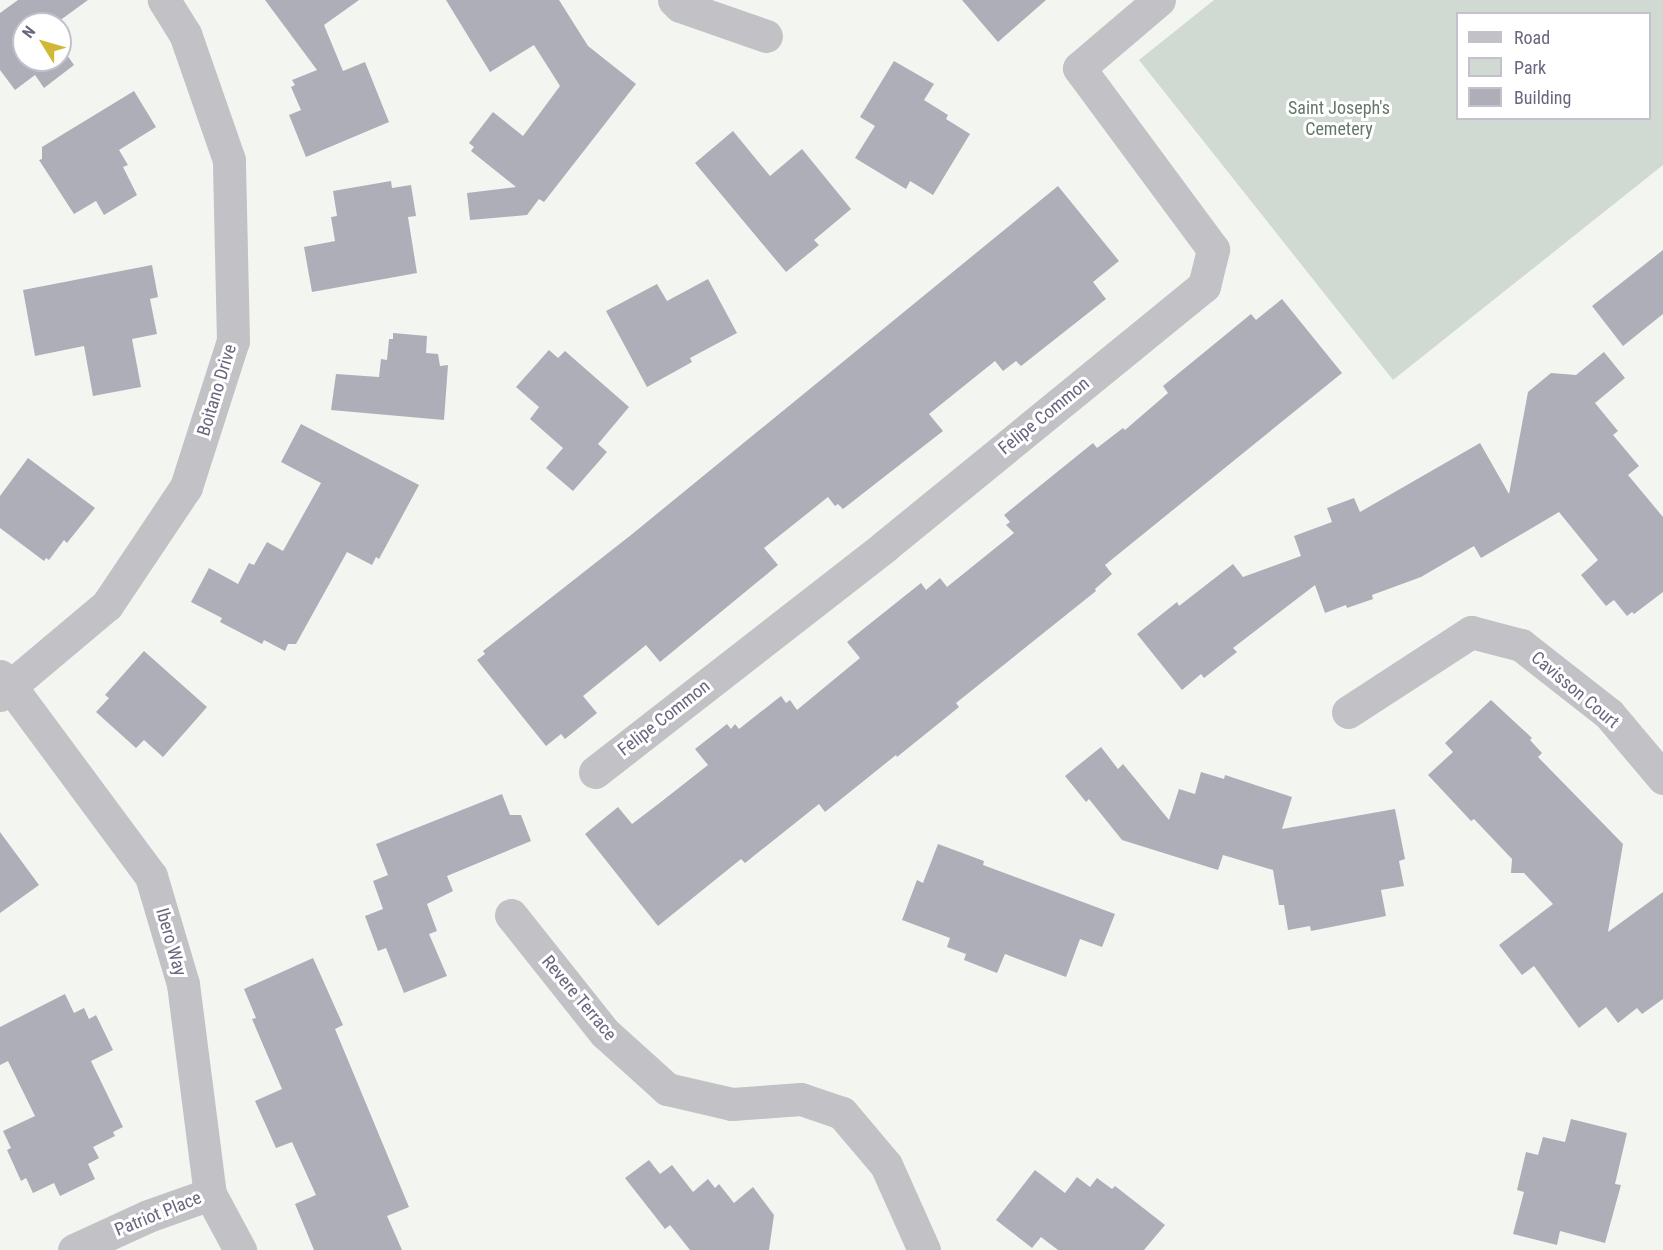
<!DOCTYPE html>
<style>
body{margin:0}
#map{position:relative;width:1663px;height:1250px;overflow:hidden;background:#f3f5f1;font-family:"Roboto Condensed",sans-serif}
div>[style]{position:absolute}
.green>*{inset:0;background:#d1d9d3}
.building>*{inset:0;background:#aeaeb8}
.minor>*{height:33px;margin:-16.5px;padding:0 16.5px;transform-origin:16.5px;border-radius:16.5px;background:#c1c1c6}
span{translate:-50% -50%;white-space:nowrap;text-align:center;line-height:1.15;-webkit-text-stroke:6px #fff;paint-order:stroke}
.park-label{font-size:18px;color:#65776c}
.street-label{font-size:18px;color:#68677f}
.legend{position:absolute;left:1456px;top:12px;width:195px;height:108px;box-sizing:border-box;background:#fff;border:2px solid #c3c2cc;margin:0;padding:8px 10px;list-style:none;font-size:18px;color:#68677f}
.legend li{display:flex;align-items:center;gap:12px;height:30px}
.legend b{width:30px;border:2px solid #c3c2cc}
.north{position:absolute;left:12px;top:12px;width:60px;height:60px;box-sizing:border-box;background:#fff;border:2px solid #c3c2cc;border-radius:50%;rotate:307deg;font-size:16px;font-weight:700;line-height:24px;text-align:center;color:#68677f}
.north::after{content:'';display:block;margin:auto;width:21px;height:27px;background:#d0b736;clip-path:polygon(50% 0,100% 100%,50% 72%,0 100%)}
</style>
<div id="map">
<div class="green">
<div style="clip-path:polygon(evenodd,1214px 0,1663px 0,1663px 165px,1393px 380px,1139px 60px,1214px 0,1458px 14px,1650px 14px,1650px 118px,1458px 118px,1458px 14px)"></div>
</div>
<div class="building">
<div style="clip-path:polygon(18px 0,88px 0,55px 24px,24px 24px,24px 60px,60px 60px,60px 45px,74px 65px,44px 88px,35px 75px,15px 90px,0 70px,0 13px)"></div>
<div style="clip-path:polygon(265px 0,359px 0,324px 25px,343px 71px,365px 62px,389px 122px,306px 157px,289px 115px,301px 110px,291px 87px,295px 85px,292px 80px,317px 70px)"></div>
<div style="clip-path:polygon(446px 0,559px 0,588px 46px,636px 84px,544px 202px,539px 199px,527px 215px,470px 220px,467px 193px,516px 187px,471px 151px,474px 147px,469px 143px,493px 112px,523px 136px,560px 86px,534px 45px,490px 72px)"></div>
<div style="clip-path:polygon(962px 0,1046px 0,998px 42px)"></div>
<div style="clip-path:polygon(894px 61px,934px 84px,924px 100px,948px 115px,946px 119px,970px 134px,933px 195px,910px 181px,906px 189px,855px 158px,875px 126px,860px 117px)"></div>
<div style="clip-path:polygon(134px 91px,156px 127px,119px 150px,128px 165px,123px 167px,137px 195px,104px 215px,96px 201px,74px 214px,39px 160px,42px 159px,42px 147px)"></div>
<div style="clip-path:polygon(733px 131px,770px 176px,802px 149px,851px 209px,814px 240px,819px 245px,786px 272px,695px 163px)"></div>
<div style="clip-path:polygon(391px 181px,392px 188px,411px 185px,416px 216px,408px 217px,417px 273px,312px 292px,304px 247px,335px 241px,331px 217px,337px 216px,333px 191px)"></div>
<div style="clip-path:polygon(1058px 186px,1119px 261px,1093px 282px,1106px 299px,1021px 366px,1016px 361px,1003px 371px,995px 361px,929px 414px,943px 431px,843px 509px,838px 504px,835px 506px,828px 497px,764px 548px,778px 565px,660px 662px,646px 645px,583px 696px,597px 713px,565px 739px,561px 734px,546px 746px,477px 660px,485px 654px,483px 651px,631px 535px)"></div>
<div style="clip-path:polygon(1663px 250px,1663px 314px,1623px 346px,1592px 306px)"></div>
<div style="clip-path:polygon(152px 265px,158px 297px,150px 299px,157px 334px,132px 339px,141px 387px,93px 396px,84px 346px,35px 356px,23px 290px)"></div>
<div style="clip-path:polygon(708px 279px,737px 333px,690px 358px,692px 362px,647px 387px,606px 311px,657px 284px,667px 301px)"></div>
<div style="clip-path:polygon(1282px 299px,1342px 373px,1105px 565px,1112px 574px,1095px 589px,1096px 591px,956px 703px,959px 707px,897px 757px,896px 755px,825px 812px,819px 804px,745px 863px,741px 859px,658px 926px,585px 834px,618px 807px,632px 824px,657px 805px,708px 765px,695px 749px,727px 724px,731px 729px,735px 724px,739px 729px,781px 696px,786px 703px,790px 700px,797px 710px,860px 658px,847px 642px,921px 583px,926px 590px,940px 578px,947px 587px,1014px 533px,1006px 525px,1010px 522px,1004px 515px,1093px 443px,1097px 448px,1123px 428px,1125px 430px,1168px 393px,1163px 386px,1251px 314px,1256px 320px)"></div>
<div style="clip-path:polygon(393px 333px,427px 336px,426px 353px,438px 354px,440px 366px,448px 365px,444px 420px,331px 410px,336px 374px,379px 377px,381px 359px,387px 360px,389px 339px,393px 339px)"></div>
<div style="clip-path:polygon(549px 350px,558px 358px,565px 351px,629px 407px,598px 444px,607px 452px,573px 491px,546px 468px,563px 448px,530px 419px,539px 407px,516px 387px)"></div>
<div style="clip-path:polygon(1604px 352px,1625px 378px,1595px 403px,1618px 431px,1613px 435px,1639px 466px,1628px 475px,1663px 517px,1663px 592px,1634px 614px,1632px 612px,1627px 616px,1614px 600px,1606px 606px,1581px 575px,1598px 560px,1559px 512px,1481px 558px,1474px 546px,1421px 577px,1372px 595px,1373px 599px,1347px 608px,1346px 605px,1325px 613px,1315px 585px,1233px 648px,1237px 652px,1204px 678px,1201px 674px,1182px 690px,1137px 634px,1177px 602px,1179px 606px,1233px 564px,1243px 577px,1301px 556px,1294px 536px,1332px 522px,1327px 508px,1354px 498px,1360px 512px,1480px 443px,1509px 494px,1528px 392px,1551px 373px,1576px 375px)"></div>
<div style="clip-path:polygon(301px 424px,419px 485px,379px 559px,376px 557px,372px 565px,347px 552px,296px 644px,288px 644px,285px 651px,264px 640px,262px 644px,220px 622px,222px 618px,191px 602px,209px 568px,238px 584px,249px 563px,254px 565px,267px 542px,283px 551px,321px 483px,281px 462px)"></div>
<div style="clip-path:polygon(28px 458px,95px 508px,67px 543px,64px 540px,49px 560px,46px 558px,44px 561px,0 528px,0 496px)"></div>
<div style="clip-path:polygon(144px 651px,207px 707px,163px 757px,144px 740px,136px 748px,96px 712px,109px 698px,105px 695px)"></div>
<div style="clip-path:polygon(1491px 700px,1532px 738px,1530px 740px,1542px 753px,1538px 757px,1623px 844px,1608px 932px,1663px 892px,1663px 999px,1642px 1014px,1637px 1008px,1618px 1023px,1606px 1007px,1579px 1028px,1534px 966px,1522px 975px,1499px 945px,1553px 904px,1524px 873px,1511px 873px,1512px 859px,1474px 819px,1471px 821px,1428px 775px,1453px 752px,1445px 743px)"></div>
<div style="clip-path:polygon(1101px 747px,1118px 769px,1123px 764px,1169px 820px,1179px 789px,1195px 794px,1201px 772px,1224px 779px,1225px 775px,1292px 797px,1282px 829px,1395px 809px,1405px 859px,1399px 861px,1404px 886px,1381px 890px,1386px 916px,1311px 931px,1310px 926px,1288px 930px,1284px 905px,1279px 905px,1273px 870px,1223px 855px,1218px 870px,1122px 840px,1089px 799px,1086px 802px,1065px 776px)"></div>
<div style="clip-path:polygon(502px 794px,510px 815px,521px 815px,531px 841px,447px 876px,453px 891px,427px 904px,437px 931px,429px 934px,447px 976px,404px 993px,386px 948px,378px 951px,365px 916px,383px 909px,373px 881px,388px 875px,376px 844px)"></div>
<div style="clip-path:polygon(0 832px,39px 885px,0 913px)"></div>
<div style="clip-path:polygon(938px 844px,984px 861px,983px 865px,1115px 914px,1102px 947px,1080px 939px,1066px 977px,1005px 954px,997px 973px,964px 960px,966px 954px,947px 947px,950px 938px,902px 920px,917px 880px,923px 883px)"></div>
<div style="clip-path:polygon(313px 958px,343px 1025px,335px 1029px,409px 1207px,387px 1216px,402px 1250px,314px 1250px,295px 1204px,316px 1195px,292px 1142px,276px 1148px,255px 1101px,282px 1089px,252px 1019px,256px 1018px,244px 989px)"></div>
<div style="clip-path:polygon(65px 994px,74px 1013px,84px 1008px,89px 1019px,96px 1015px,113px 1050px,91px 1061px,123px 1127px,113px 1132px,115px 1136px,93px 1147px,99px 1158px,88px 1164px,95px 1179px,60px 1196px,54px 1183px,33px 1193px,26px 1178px,21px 1181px,7px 1150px,11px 1148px,3px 1131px,35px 1116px,8px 1061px,0 1065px,0 1027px)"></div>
<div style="clip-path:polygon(1571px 1119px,1627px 1133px,1615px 1184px,1621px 1185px,1605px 1243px,1560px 1231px,1557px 1245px,1513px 1234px,1524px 1192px,1517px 1190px,1526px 1152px,1538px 1155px,1543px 1137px,1565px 1142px)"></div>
<div style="clip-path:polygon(649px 1160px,660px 1174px,672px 1165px,693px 1192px,708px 1179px,715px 1188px,719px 1184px,734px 1203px,753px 1187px,774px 1215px,769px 1250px,690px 1250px,670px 1225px,665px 1229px,625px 1178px)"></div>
<div style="clip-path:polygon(1035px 1170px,1065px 1193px,1077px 1177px,1090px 1187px,1097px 1178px,1112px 1189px,1115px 1186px,1165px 1225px,1144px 1250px,1058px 1250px,1041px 1237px,1032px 1248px,996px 1220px)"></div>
</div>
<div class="minor">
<div style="left:674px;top:0;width:8px;rotate:45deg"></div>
<div style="left:680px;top:6px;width:91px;rotate:19.2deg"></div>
<div style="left:0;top:676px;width:16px;rotate:45deg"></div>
<div style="left:11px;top:687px;width:235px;rotate:53.5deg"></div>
<div style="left:151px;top:876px;width:113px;rotate:73.5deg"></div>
<div style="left:183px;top:984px;width:212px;rotate:82.7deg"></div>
<div style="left:210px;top:1194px;width:64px;rotate:61.8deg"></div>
<div style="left:0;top:695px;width:140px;rotate:-40.1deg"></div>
<div style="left:107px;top:605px;width:142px;rotate:-56.2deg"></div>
<div style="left:186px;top:487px;width:153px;rotate:-72.2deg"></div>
<div style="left:233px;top:341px;width:181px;rotate:-91.3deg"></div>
<div style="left:229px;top:160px;width:133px;rotate:-109.2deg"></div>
<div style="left:185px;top:34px;width:40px;rotate:-122deg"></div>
<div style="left:1348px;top:712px;width:147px;rotate:-33deg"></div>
<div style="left:1471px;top:632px;width:52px;rotate:14.6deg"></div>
<div style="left:1521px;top:645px;width:112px;rotate:38.1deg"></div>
<div style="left:1609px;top:714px;width:84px;rotate:49.8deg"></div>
<div style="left:595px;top:772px;width:368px;rotate:-37.9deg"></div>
<div style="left:885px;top:546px;width:412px;rotate:-39.2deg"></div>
<div style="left:1204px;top:286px;width:38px;rotate:-76deg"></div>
<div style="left:1213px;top:249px;width:225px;rotate:-126.5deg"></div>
<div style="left:1079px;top:68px;width:105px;rotate:-40.4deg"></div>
<div style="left:511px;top:915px;width:151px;rotate:51.5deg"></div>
<div style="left:605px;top:1033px;width:84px;rotate:42.1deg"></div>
<div style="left:667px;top:1089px;width:67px;rotate:13deg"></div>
<div style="left:732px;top:1104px;width:69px;rotate:-4.1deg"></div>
<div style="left:801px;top:1099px;width:43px;rotate:18.9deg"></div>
<div style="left:842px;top:1113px;width:68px;rotate:49.8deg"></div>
<div style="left:886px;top:1165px;width:93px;rotate:65.9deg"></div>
<div style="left:74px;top:1250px;width:81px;rotate:-24.7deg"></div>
<div style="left:148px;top:1216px;width:66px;rotate:-19.5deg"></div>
</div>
<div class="park-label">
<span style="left:1339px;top:119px">Saint Joseph's<br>Cemetery</span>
</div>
<div class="street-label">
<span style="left:217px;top:390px;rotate:-73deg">Boitano Drive</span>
<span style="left:1044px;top:416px;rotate:-39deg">Felipe Common</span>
<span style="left:1575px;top:690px;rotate:40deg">Cavisson Court</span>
<span style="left:664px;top:718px;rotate:-38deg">Felipe Common</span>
<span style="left:171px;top:942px;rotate:74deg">Ibero Way</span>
<span style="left:579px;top:998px;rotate:50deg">Revere Terrace</span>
<span style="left:158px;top:1214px;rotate:-22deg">Patriot Place</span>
</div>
<ul class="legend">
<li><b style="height:8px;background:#c1c1c6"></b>Road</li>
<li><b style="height:16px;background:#d1d9d3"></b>Park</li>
<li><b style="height:16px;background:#aeaeb8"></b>Building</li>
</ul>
<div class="north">N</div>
</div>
